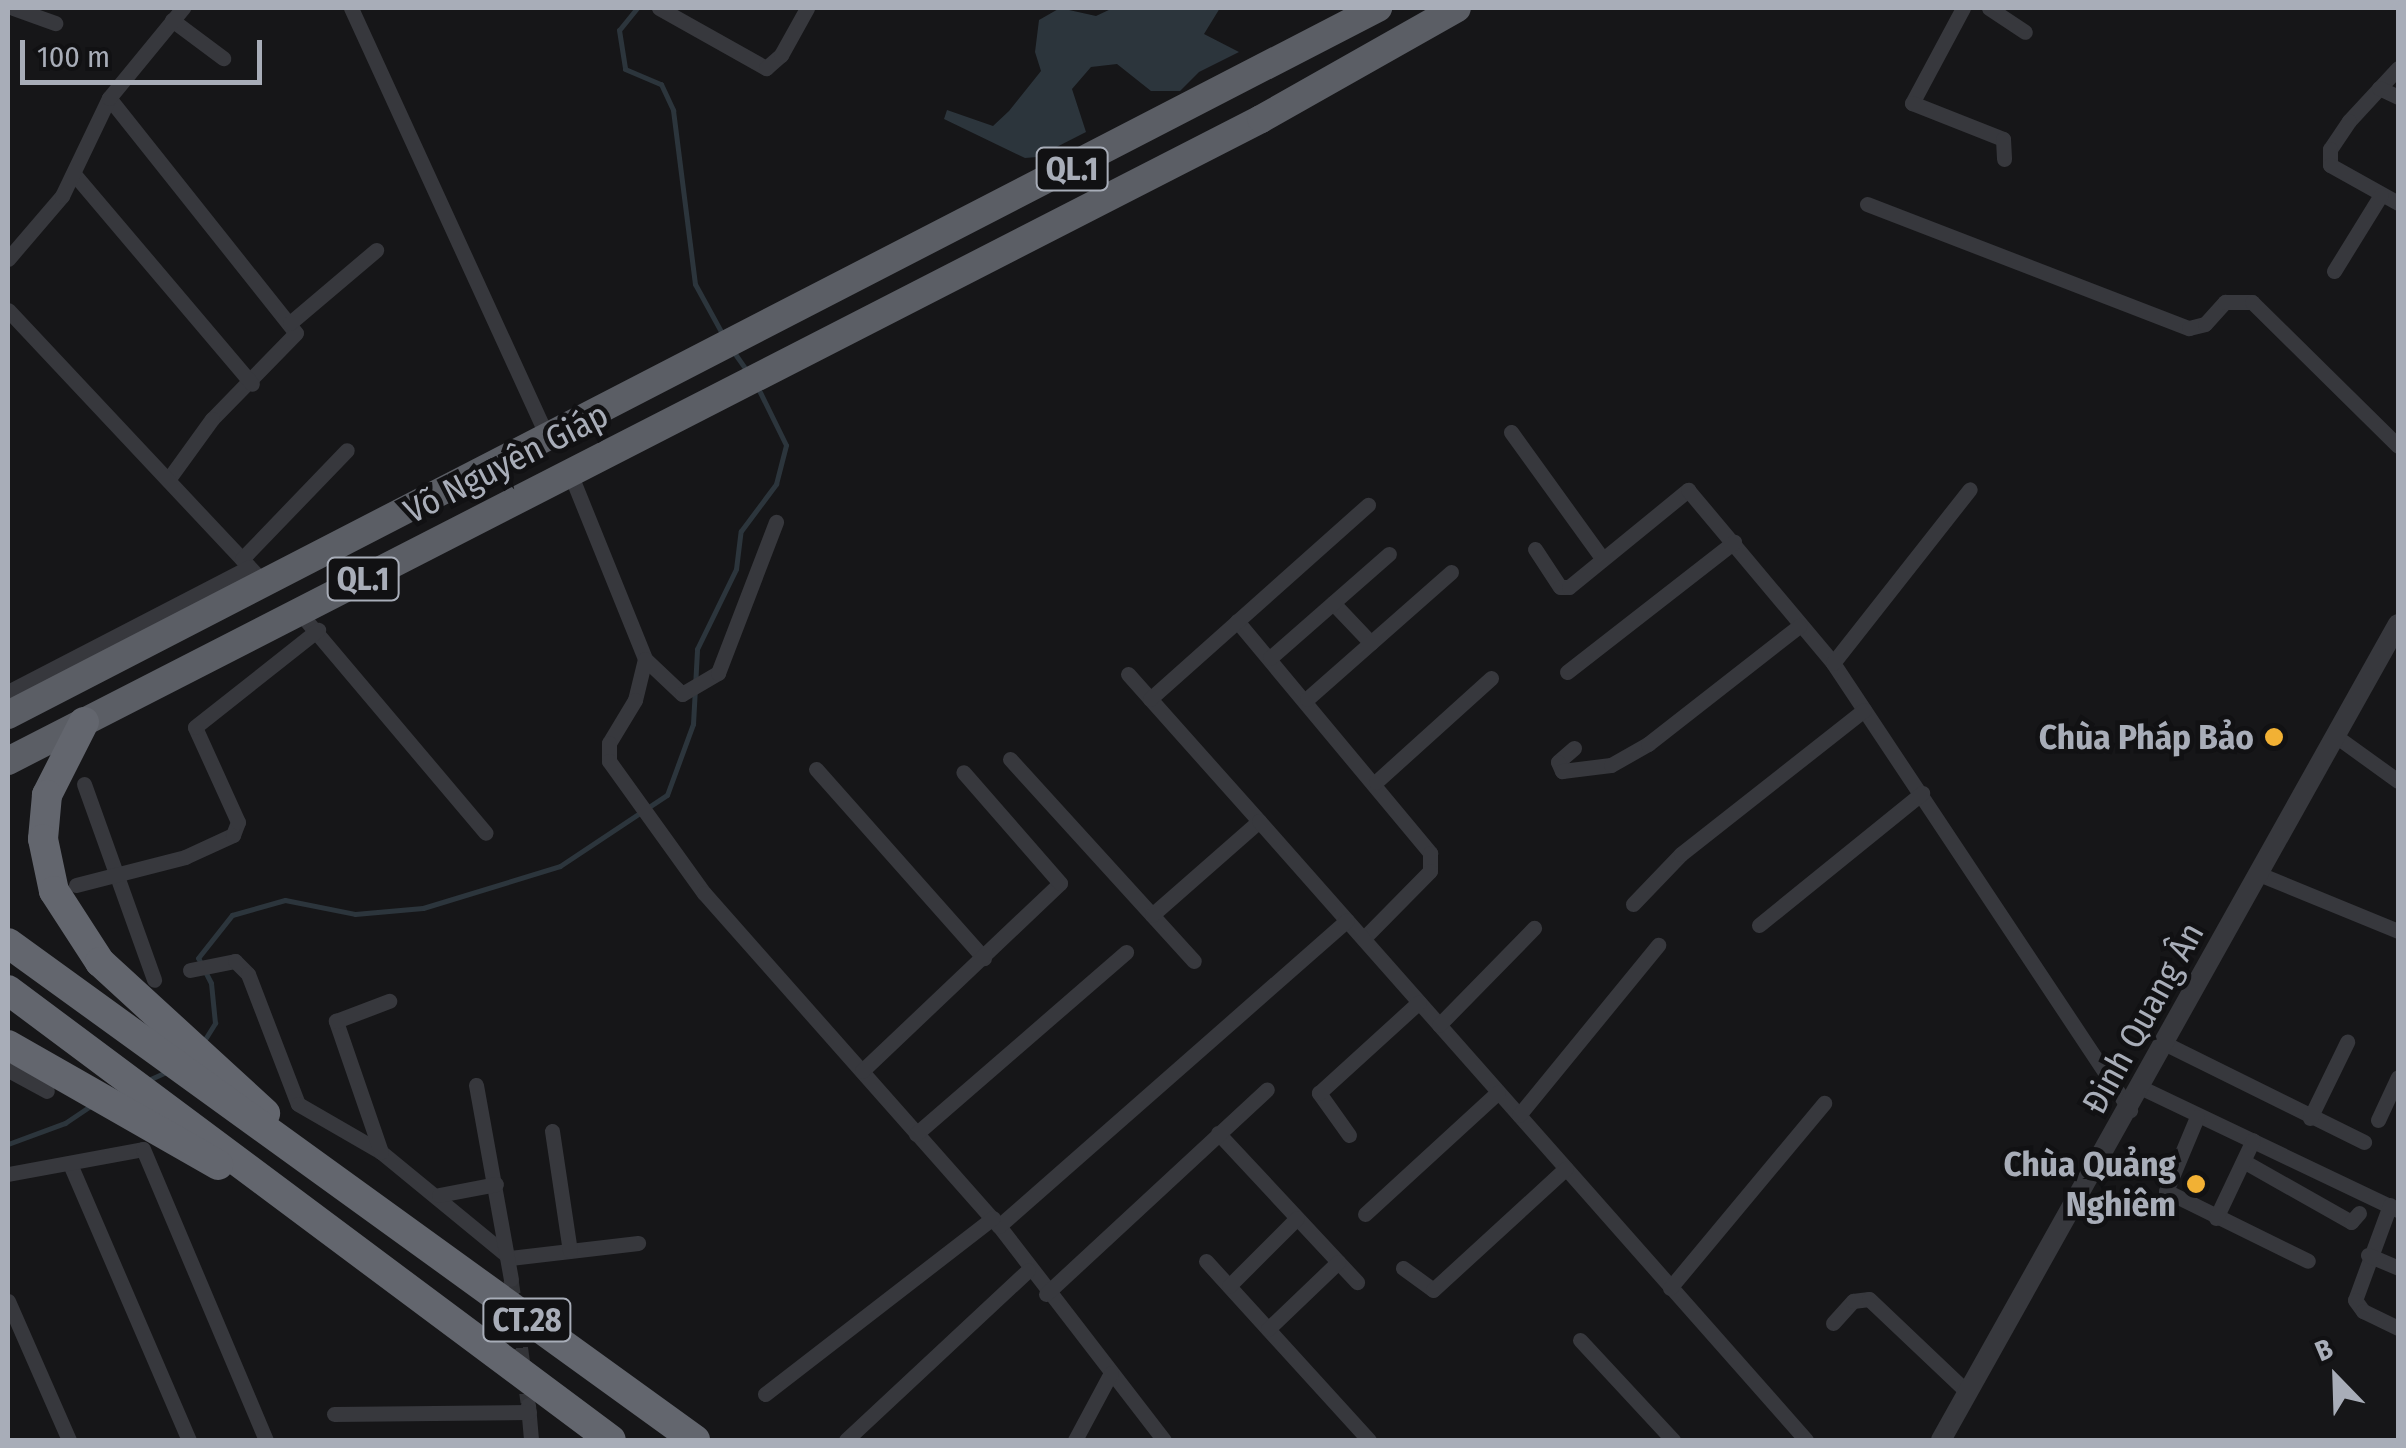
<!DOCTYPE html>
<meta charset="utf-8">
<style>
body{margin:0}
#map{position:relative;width:2406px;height:1448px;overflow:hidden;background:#161618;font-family:"Fira Sans Condensed",sans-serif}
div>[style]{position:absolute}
.water>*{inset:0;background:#2c353c}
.stream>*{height:5px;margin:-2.5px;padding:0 2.5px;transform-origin:2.5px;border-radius:2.5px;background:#2c353c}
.minor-tunnel>*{height:15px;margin-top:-7.5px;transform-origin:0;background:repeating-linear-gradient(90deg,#333438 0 15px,transparent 0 23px)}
.minor>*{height:15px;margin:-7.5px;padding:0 7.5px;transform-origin:7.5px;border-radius:7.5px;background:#37383d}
.tertiary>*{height:20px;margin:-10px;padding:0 10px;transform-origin:10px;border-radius:10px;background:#37383d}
.trunk>*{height:28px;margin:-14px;padding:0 14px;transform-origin:14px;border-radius:14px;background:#5b5e65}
.motorway>*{height:30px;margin:-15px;padding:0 15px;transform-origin:15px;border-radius:15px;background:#63666e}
.dots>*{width:28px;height:28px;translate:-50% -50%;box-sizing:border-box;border:5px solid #111113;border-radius:50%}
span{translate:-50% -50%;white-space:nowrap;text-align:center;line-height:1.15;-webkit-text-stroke:9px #111113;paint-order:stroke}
.shield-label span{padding:2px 8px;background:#111113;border:2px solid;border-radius:8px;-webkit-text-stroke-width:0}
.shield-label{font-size:32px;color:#a8adb8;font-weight:700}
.street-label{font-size:35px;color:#a8adb8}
.poi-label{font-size:35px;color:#a8adb8;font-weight:700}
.right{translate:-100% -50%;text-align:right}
.frame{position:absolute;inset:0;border:10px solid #a8adb8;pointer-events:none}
.north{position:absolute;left:2286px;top:1328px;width:100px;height:100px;-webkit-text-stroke:8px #111113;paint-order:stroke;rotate:337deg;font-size:28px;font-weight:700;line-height:40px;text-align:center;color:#a8adb8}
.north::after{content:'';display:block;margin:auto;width:35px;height:45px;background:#a8adb8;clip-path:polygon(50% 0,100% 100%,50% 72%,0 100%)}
.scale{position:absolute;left:20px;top:40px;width:242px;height:45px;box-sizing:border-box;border:5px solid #a8adb8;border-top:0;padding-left:12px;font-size:30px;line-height:35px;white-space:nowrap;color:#a8adb8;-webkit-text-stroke:8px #111113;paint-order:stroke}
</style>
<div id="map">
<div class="water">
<div style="clip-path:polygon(1060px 8px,1096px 16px,1113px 8px,1220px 8px,1204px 34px,1239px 52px,1199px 72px,1180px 91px,1151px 91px,1117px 64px,1091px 67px,1072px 89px,1086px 132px,1037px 157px,1025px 158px,944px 119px,947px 110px,993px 126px,1009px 111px,1041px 71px,1035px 52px,1039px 20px)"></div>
</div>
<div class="stream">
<div style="left:637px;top:8px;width:28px;rotate:129deg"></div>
<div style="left:619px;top:30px;width:39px;rotate:81deg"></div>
<div style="left:625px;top:69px;width:39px;rotate:23deg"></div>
<div style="left:661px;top:84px;width:29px;rotate:65deg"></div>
<div style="left:673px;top:110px;width:175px;rotate:82.8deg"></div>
<div style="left:695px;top:284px;width:60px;rotate:61.3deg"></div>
<div style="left:733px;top:351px;width:24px;rotate:55deg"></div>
<div style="left:202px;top:1044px;width:25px;rotate:-58deg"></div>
<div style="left:215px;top:1023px;width:40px;rotate:-95.7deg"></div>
<div style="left:211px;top:983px;width:28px;rotate:-117deg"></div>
<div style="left:198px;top:958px;width:55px;rotate:-51.7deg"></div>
<div style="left:232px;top:915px;width:55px;rotate:-15.8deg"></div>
<div style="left:285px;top:900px;width:71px;rotate:11.3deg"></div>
<div style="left:355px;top:914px;width:68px;rotate:-5deg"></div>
<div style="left:423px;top:908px;width:143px;rotate:-17deg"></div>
<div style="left:560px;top:866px;width:128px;rotate:-33.6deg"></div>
<div style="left:667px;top:795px;width:76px;rotate:-69.9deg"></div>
<div style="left:693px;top:724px;width:75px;rotate:-86.9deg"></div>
<div style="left:697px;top:649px;width:89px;rotate:-64deg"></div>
<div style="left:736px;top:569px;width:38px;rotate:-83deg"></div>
<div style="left:741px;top:531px;width:59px;rotate:-53.3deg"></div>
<div style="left:776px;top:484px;width:40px;rotate:-75.6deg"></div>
<div style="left:786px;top:445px;width:64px;rotate:-116.2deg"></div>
<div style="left:146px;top:1081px;width:24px;rotate:-24deg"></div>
<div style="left:8px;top:1144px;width:61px;rotate:-20.2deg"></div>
<div style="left:65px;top:1123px;width:30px;rotate:-34deg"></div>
</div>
<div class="minor-tunnel">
<div style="left:511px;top:1279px;width:124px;rotate:82.1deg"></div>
</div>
<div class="minor">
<div style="left:13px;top:8px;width:45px;rotate:19.7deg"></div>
<div style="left:351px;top:8px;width:473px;rotate:65.4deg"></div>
<div style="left:659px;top:8px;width:123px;rotate:29.3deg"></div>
<div style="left:766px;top:68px;width:20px;rotate:-41deg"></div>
<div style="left:781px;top:55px;width:54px;rotate:-61deg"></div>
<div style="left:1963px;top:8px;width:108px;rotate:118.2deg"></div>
<div style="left:1912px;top:103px;width:98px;rotate:21.6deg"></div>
<div style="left:2003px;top:139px;width:20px;rotate:87deg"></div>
<div style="left:1989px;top:8px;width:43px;rotate:33.7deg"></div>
<div style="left:172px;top:20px;width:64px;rotate:36.7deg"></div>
<div style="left:2398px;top:68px;width:72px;rotate:132.8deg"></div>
<div style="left:2349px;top:121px;width:34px;rotate:124deg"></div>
<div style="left:2330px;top:149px;width:16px;rotate:90deg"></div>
<div style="left:2330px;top:165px;width:78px;rotate:29.2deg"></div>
<div style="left:2379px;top:88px;width:21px;rotate:25deg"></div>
<div style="left:109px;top:98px;width:300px;rotate:51.5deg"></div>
<div style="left:296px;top:333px;width:120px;rotate:134.3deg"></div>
<div style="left:212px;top:419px;width:72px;rotate:125.9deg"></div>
<div style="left:74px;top:174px;width:275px;rotate:49.7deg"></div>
<div style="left:1867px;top:204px;width:345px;rotate:21.1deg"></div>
<div style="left:2189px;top:328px;width:16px;rotate:-14deg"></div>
<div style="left:2205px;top:324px;width:30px;rotate:-48deg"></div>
<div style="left:2225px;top:302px;width:27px"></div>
<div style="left:2252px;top:302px;width:205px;rotate:44.6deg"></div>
<div style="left:8px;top:259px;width:83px;rotate:-49.4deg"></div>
<div style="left:62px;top:196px;width:109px;rotate:-64.4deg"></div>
<div style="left:109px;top:98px;width:117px;rotate:-50.6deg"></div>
<div style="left:2334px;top:271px;width:89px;rotate:-58.3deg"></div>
<div style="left:8px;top:310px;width:374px;rotate:46.8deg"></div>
<div style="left:290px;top:323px;width:113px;rotate:-40.3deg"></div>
<div style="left:1511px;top:432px;width:155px;rotate:54.2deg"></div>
<div style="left:570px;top:473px;width:201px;rotate:68deg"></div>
<div style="left:645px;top:659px;width:42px;rotate:103.7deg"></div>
<div style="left:635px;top:700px;width:50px;rotate:121.2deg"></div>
<div style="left:609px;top:743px;width:18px;rotate:90deg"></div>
<div style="left:609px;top:761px;width:163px;rotate:54.3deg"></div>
<div style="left:704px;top:893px;width:445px;rotate:48.5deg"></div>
<div style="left:999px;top:1226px;width:270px;rotate:52.4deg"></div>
<div style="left:1535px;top:549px;width:45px;rotate:56.7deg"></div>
<div style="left:1560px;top:587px;width:9px"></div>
<div style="left:1569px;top:587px;width:154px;rotate:-39.2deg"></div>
<div style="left:1688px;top:490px;width:226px;rotate:50deg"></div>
<div style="left:1833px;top:663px;width:537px;rotate:56.4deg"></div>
<div style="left:242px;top:559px;width:151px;rotate:-46.1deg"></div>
<div style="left:1333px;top:603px;width:55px;rotate:46.5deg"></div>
<div style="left:299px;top:612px;width:289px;rotate:49.8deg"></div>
<div style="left:1237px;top:621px;width:302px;rotate:50.2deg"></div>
<div style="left:1430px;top:853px;width:18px;rotate:90deg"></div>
<div style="left:1430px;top:871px;width:94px;rotate:134.6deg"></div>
<div style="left:1270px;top:658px;width:158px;rotate:-41.2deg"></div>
<div style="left:645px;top:659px;width:51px;rotate:43.4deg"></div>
<div style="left:682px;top:694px;width:42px;rotate:-30.3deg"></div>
<div style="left:718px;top:673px;width:162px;rotate:-69deg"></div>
<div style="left:1833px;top:663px;width:221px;rotate:-51.8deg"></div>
<div style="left:1567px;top:672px;width:212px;rotate:-37.9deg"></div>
<div style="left:1128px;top:674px;width:197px;rotate:48.3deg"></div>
<div style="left:8px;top:692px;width:271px;rotate:-27.4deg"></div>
<div style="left:1150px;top:699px;width:292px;rotate:-41.7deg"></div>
<div style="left:1307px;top:699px;width:192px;rotate:-41.4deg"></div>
<div style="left:2337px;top:737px;width:75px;rotate:35.8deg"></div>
<div style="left:1574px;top:748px;width:21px;rotate:139deg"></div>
<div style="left:1558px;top:762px;width:10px;rotate:66deg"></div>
<div style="left:1562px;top:771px;width:49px;rotate:-7deg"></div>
<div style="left:1611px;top:765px;width:43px;rotate:-29.6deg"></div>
<div style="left:1648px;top:744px;width:192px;rotate:-38deg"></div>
<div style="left:1010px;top:759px;width:273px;rotate:47.7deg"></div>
<div style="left:816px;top:769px;width:253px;rotate:48.4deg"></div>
<div style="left:1376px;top:782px;width:155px;rotate:-42.1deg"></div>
<div style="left:84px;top:784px;width:208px;rotate:70.3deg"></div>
<div style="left:2259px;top:874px;width:150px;rotate:22.3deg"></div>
<div style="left:76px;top:885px;width:113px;rotate:-14.4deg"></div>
<div style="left:185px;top:857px;width:53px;rotate:-24.6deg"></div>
<div style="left:233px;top:835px;width:14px;rotate:-69deg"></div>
<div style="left:238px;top:822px;width:104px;rotate:-114.4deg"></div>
<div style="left:195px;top:727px;width:157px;rotate:-38.3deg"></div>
<div style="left:1633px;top:904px;width:69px;rotate:-46.2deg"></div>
<div style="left:1681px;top:854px;width:233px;rotate:-38.2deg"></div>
<div style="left:1152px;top:915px;width:142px;rotate:-41.3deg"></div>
<div style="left:1259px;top:821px;width:826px;rotate:48.53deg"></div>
<div style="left:1759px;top:925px;width:210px;rotate:-39deg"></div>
<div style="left:190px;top:970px;width:46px;rotate:-11.3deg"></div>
<div style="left:235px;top:961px;width:18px;rotate:45deg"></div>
<div style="left:248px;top:974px;width:139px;rotate:69deg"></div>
<div style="left:298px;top:1104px;width:96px;rotate:30deg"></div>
<div style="left:381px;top:1152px;width:167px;rotate:39.4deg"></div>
<div style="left:510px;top:1258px;width:129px;rotate:-6.7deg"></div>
<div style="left:1439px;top:1025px;width:136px;rotate:-45.6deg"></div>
<div style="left:2166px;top:1044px;width:221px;rotate:26.3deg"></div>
<div style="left:8px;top:1070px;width:44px;rotate:28.3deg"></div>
<div style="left:862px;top:1071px;width:273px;rotate:-43.5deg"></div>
<div style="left:1060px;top:883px;width:147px;rotate:-131.1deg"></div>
<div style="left:476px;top:1085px;width:197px;rotate:79.8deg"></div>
<div style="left:2142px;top:1088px;width:284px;rotate:25.5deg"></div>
<div style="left:1519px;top:1115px;width:220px;rotate:-50.7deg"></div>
<div style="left:2197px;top:1117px;width:80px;rotate:112.7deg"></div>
<div style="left:2166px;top:1191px;width:158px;rotate:26.2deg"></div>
<div style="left:2310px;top:1118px;width:85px;rotate:-64deg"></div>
<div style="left:2378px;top:1120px;width:47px;rotate:-65.1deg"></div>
<div style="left:552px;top:1131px;width:121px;rotate:81.5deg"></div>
<div style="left:1218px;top:1133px;width:204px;rotate:47deg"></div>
<div style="left:916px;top:1134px;width:278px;rotate:-40.9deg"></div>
<div style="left:1349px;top:1135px;width:52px;rotate:-125.5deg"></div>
<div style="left:1319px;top:1093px;width:135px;rotate:-42.3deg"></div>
<div style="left:381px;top:1152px;width:139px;rotate:-109deg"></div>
<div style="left:336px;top:1021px;width:57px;rotate:-20.7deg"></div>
<div style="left:2245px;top:1162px;width:122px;rotate:29.5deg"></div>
<div style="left:2351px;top:1222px;width:12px;rotate:-48deg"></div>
<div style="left:70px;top:1164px;width:301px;rotate:66.7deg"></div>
<div style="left:8px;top:1174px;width:137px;rotate:-10.5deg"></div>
<div style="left:143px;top:1149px;width:316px;rotate:67.1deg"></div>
<div style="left:439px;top:1195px;width:58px;rotate:-10.9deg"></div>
<div style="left:2390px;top:1205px;width:101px;rotate:110.2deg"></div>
<div style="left:2355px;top:1300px;width:14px;rotate:54deg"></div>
<div style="left:2363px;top:1311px;width:39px;rotate:26deg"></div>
<div style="left:1365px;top:1214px;width:180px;rotate:-42.5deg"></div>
<div style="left:2216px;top:1218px;width:86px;rotate:-64.6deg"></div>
<div style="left:999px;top:1226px;width:463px;rotate:-41.3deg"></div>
<div style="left:2368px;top:1255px;width:33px;rotate:23deg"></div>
<div style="left:1206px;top:1261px;width:242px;rotate:47.7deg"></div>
<div style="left:1403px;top:1268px;width:37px;rotate:36deg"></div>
<div style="left:1433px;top:1290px;width:180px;rotate:-42.5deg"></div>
<div style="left:1229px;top:1286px;width:96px;rotate:-45deg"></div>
<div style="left:1670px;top:1288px;width:241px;rotate:-50.2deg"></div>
<div style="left:1046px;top:1294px;width:301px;rotate:-42.8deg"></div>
<div style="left:8px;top:1301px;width:152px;rotate:66.3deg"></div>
<div style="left:1833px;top:1323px;width:30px;rotate:-48deg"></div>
<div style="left:1853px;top:1301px;width:16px;rotate:-7deg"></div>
<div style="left:1869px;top:1299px;width:135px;rotate:43.5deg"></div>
<div style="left:1268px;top:1329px;width:97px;rotate:-43.7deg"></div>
<div style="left:1580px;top:1340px;width:137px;rotate:47.1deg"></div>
<div style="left:765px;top:1394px;width:288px;rotate:-37.7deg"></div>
<div style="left:528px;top:1405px;width:35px;rotate:85deg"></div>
<div style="left:334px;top:1414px;width:195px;rotate:-0.6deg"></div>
<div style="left:846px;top:1440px;width:249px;rotate:-43deg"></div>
<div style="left:1075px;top:1440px;width:76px;rotate:-61.8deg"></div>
</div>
<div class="tertiary">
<div style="left:1941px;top:1440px;width:935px;rotate:-60.75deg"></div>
</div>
<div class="trunk">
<div style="left:8px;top:715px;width:1542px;rotate:-27.3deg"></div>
<div style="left:8px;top:761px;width:1408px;rotate:-27.13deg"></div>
<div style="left:1261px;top:119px;width:225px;rotate:-29.5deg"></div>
</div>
<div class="motorway">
<div style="left:84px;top:722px;width:82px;rotate:116.9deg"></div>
<div style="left:47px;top:795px;width:44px;rotate:95.2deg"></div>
<div style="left:43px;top:839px;width:53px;rotate:78.1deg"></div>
<div style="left:54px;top:891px;width:85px;rotate:57.1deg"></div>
<div style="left:100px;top:962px;width:224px;rotate:42.5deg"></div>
<div style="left:8px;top:943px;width:848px;rotate:35.88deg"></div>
<div style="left:8px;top:990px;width:752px;rotate:36.73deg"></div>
<div style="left:8px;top:1045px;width:242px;rotate:29.7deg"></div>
</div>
<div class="dots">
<div style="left:2274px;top:737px;background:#f2b134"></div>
<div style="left:2196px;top:1184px;background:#f2b134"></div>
</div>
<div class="shield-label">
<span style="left:1072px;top:169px">QL.1</span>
<span style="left:363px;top:579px">QL.1</span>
<span style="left:527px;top:1320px">CT.28</span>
</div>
<div class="street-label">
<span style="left:506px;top:463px;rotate:-27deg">Võ Nguyên Giáp</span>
<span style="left:2143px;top:1018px;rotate:-61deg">Đinh Quang Ân</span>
</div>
<div class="poi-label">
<span class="right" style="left:2254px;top:737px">Chùa Pháp Bảo</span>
<span class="right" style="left:2176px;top:1184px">Chùa Quảng<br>Nghiêm</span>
</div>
<div class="frame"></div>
<div class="north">B</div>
<div class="scale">100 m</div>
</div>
